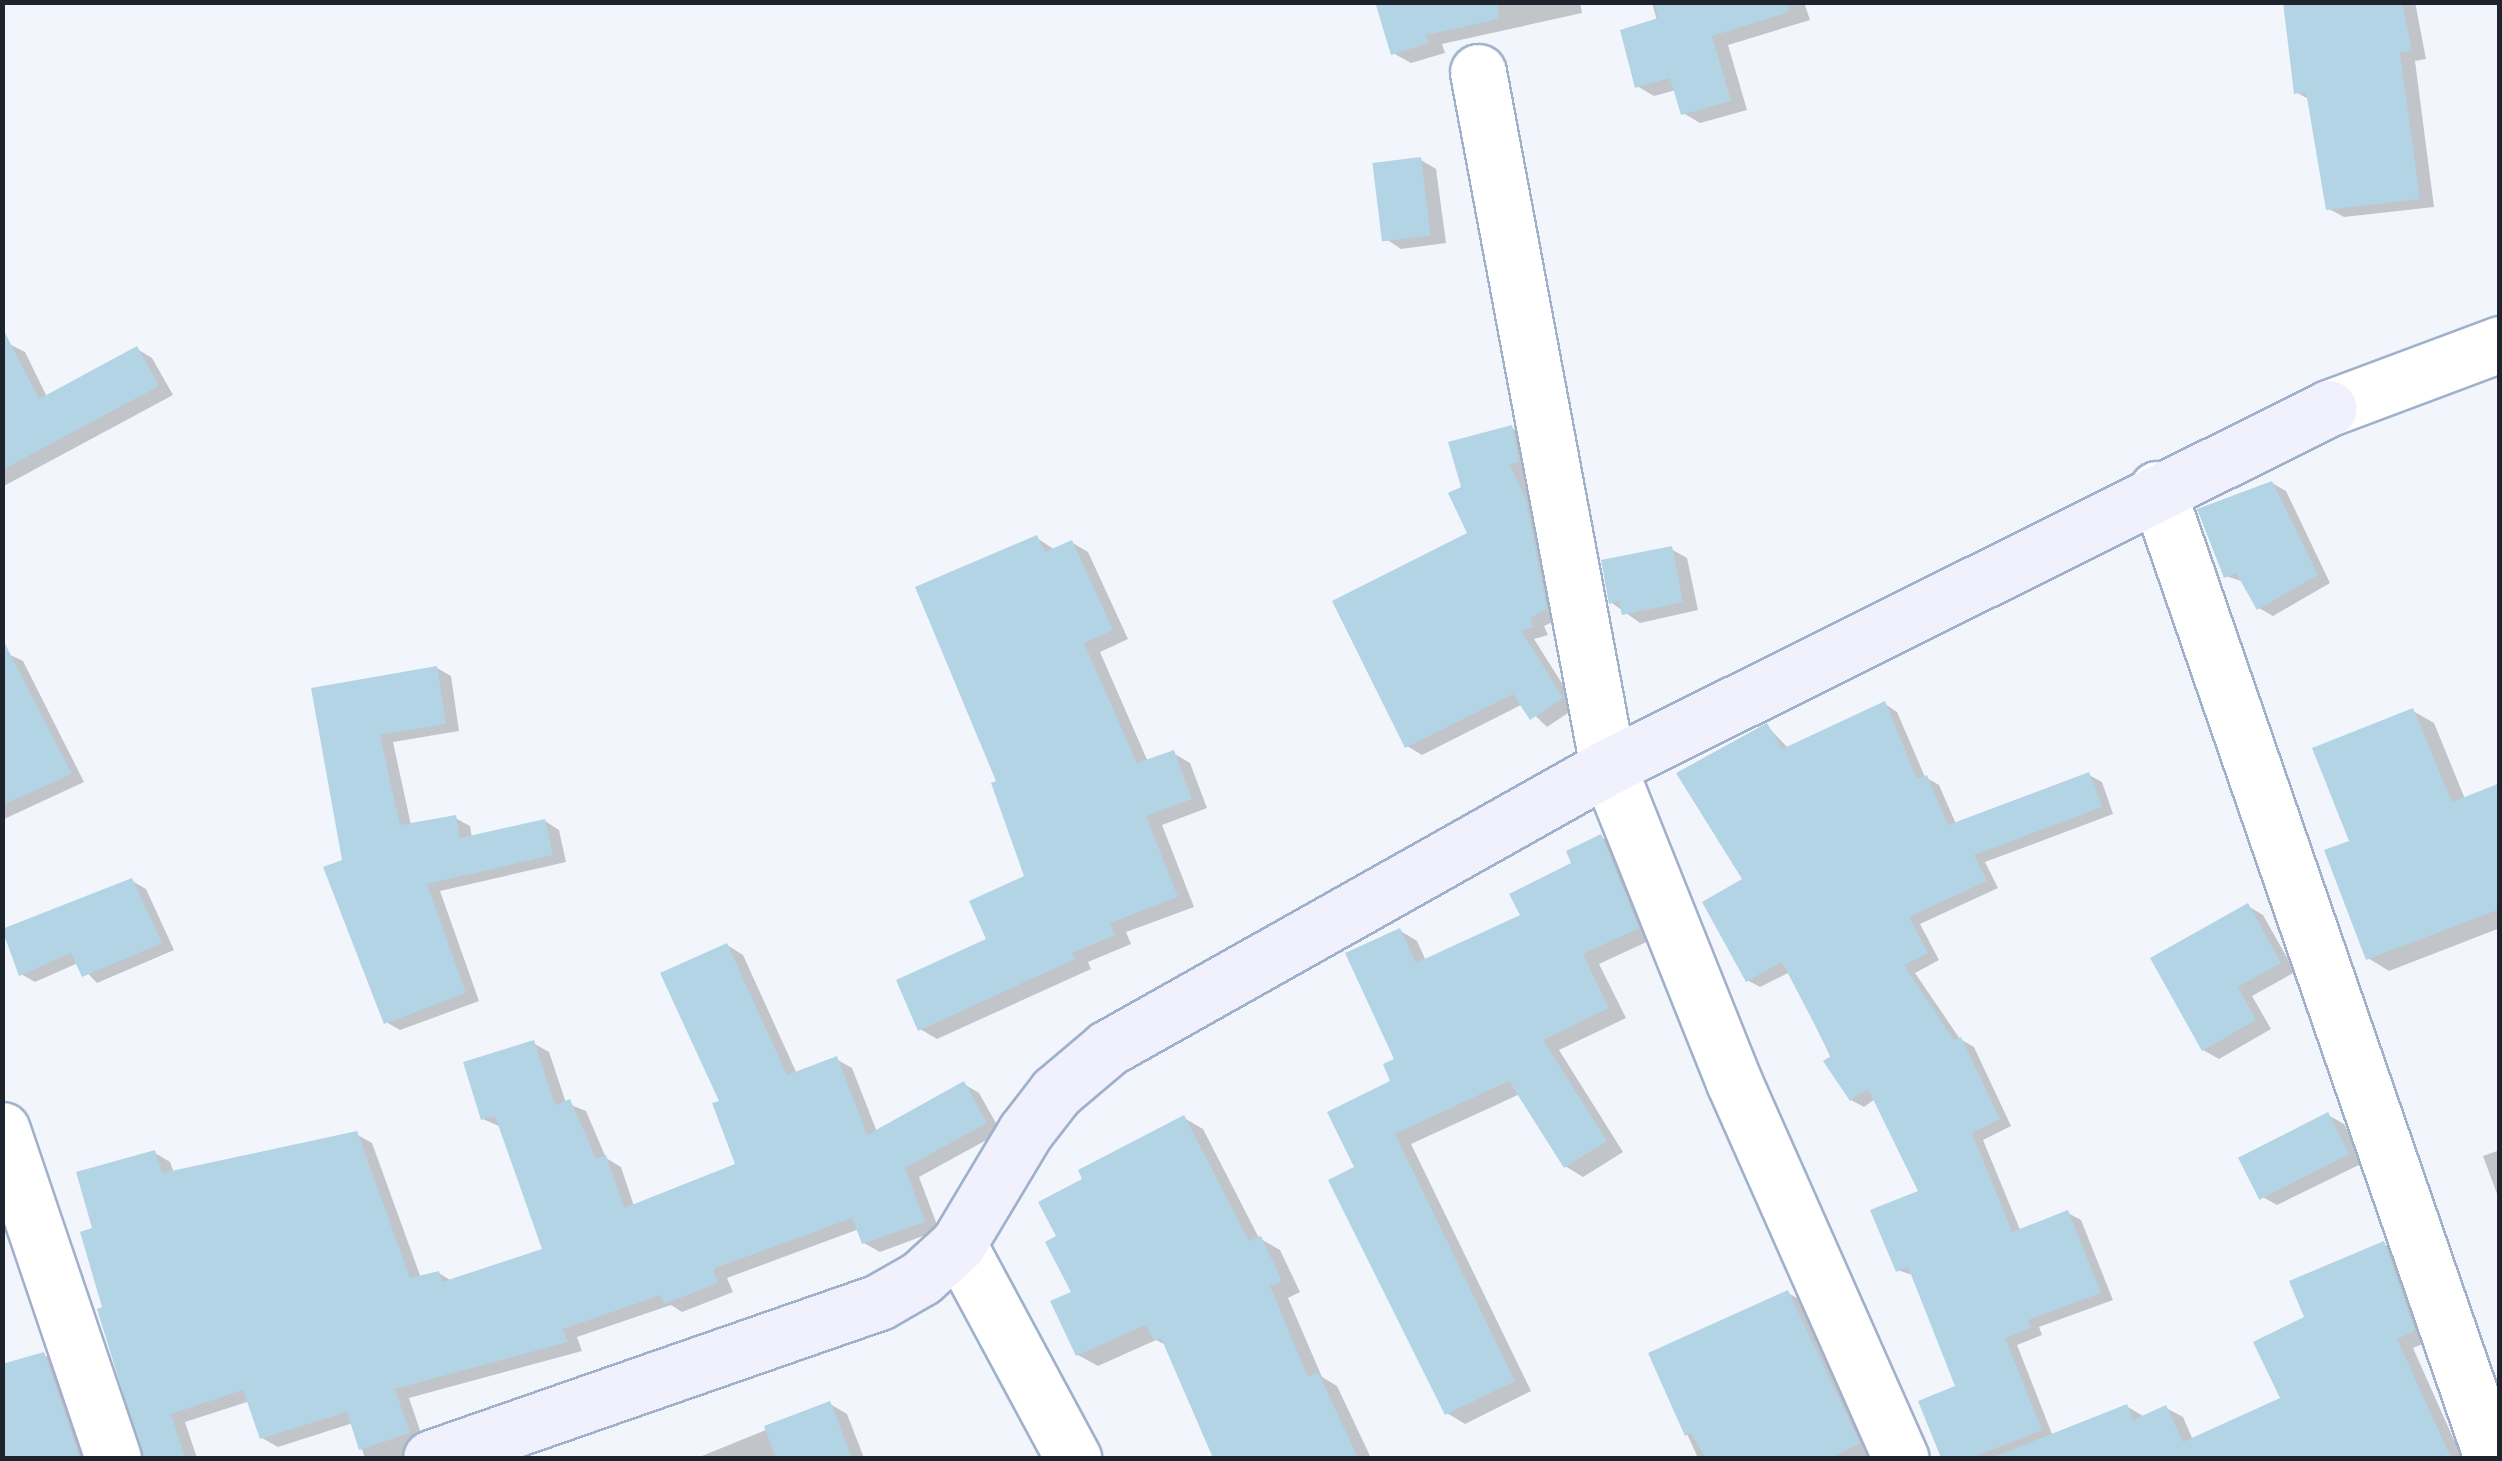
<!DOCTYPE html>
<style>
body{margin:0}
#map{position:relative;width:2502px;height:1461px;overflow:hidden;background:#f2f6fc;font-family:Jost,sans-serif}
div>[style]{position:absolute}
.shadow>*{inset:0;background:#0003}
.building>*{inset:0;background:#b2d4e4;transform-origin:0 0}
.roads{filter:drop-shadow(2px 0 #a0b1cb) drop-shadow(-2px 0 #a0b1cb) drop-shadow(0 2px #a0b1cb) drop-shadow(0 -2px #a0b1cb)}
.street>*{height:55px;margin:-27.5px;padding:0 27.5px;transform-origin:27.5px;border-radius:27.5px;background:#fff}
.secondary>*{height:55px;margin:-27.5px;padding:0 27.5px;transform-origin:27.5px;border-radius:27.5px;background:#f1f0fd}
span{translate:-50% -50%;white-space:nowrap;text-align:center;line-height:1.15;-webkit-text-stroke:8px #fff;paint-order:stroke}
.frame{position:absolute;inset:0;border:5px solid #1d242e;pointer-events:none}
</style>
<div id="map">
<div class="shadow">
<div style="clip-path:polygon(1378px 2px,1580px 2px,1582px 13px,1442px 44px,1445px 53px,1411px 63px,1393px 53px)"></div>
<div style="clip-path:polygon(1652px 2px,1804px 2px,1810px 20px,1728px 45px,1747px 110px,1700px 123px,1683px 113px,1676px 90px,1654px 96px,1637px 86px,1657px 21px)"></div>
<div style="clip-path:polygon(2286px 2px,2415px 2px,2426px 59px,2415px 61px,2434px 207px,2344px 217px,2329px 209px,2310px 100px,2296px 92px)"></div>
<div style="clip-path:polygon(1421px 160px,1436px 169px,1446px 243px,1401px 249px,1386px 239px)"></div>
<div style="clip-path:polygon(9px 344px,25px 352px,47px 397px,137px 349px,152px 358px,173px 395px,2px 487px,2px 347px)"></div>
<div style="clip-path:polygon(1512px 428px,1527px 436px,1533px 470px,1523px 472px,1541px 511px,1561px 618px,1544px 626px,1548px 635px,1534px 639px,1577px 707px,1547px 727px,1523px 704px,1422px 755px,1407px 746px,1470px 534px,1464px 489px)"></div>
<div style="clip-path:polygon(2272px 483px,2286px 491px,2330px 583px,2273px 616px,2259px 608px,2244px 582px,2226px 576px)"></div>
<div style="clip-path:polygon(1037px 538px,1055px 550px,1071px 542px,1088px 552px,1128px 639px,1100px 652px,1148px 762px,1173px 753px,1190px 763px,1207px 808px,1162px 825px,1194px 907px,1126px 932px,1131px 944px,1088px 962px,1091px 969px,937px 1039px,920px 1029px,990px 941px,1027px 877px,999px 783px)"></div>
<div style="clip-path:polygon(1671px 549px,1687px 558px,1698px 610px,1640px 623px,1612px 603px)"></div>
<div style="clip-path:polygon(2px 651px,23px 661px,84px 782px,2px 820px)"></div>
<div style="clip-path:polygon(437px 668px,451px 676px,459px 731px,393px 742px,411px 825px,455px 818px,470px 826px,472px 838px,545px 821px,559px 830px,566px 862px,440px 891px,479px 1001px,400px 1030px,386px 1022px,345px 861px,314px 690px)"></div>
<div style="clip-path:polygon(1885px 704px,1897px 712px,1925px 777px,1939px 785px,1956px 824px,2089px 775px,2102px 782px,2113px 814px,1985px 862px,1998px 888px,1920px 924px,1939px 960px,1915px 973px,1960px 1039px,1974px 1047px,2011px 1126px,1983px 1140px,2021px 1232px,2068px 1213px,2081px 1220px,2113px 1300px,2039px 1327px,2042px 1335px,2017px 1345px,2052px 1434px,2126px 1406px,2143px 1416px,2166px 1408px,2183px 1417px,2193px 1440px,2284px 1400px,2308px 1319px,2384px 1244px,2400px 1254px,2430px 1341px,2413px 1348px,2462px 1458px,2041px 1458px,2035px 1444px,2000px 1458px,1943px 1458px,1921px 1403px,1959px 1388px,1915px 1276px,1898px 1270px,1922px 1192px,1875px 1099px,1864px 1107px,1851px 1100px,1790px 972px,1760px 987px,1747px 980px,1746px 880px,1767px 726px,1789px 749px)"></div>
<div style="clip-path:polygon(2413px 711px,2434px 723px,2465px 799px,2500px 786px,2500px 928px,2389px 971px,2368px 958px,2353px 842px)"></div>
<div style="clip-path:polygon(1601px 837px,1619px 847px,1655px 938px,1599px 964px,1626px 1018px,1559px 1050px,1623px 1152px,1583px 1177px,1565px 1166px,1520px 1094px,1411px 1144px,1531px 1391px,1465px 1424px,1447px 1413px,1357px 1168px,1398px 1060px,1399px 930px,1417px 941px,1426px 961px,1523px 916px)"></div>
<div style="clip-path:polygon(132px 881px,146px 889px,174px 950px,97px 983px,78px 963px,35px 982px,21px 974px,2px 931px)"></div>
<div style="clip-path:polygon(2248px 906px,2263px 915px,2295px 972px,2252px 996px,2271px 1029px,2219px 1059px,2203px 1050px)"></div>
<div style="clip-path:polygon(727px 945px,743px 955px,797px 1074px,836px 1059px,852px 1068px,877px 1132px,964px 1084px,979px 1093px,1001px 1132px,919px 1177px,939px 1230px,880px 1252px,864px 1243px,859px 1229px,727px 1278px,733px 1292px,682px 1312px,671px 1305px,577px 1337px,582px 1351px,409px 1398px,425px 1445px,417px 1458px,365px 1458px,353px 1423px,278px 1447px,262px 1438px,250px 1401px,185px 1422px,197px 1458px,144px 1458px,100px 1310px,106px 1308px,95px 1230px,155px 1153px,170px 1162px,174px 1173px,356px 1134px,372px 1143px,421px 1278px,439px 1273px,453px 1282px,545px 1251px,501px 1127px,483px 1119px,533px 1043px,549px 1052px,566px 1103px,586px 1111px,606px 1158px,621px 1167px,634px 1206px,738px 1166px,723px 1102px)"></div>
<div style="clip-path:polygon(2328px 1115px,2344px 1124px,2363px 1163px,2277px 1205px,2261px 1196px)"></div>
<div style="clip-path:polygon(1184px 1118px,1203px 1129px,1259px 1238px,1280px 1250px,1300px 1292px,1288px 1298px,1322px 1377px,1337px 1386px,1371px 1458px,1216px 1458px,1168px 1346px,1156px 1340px,1098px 1366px,1078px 1355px,1074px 1293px,1060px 1237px)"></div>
<div style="clip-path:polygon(2500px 1150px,2500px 1202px,2483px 1156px)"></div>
<div style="clip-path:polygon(1788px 1293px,1810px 1305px,1876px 1458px,1698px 1458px,1651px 1355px)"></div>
<div style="clip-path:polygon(44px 1355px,60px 1364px,95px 1458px,2px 1458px,2px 1368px)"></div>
<div style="clip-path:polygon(830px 1404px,847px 1414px,864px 1458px,697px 1458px)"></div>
</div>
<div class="building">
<div style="clip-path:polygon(1375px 2px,1497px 2px,1499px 19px,1426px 35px,1429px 43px,1391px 55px)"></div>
<div style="clip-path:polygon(1654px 2px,1787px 2px,1789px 12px,1712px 36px,1731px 101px,1681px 115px,1670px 78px,1635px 88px,1620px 30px,1658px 18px)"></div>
<div style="clip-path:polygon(2283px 2px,2402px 2px,2412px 51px,2400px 53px,2420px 199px,2326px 210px,2306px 92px,2294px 94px)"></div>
<div style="left:1421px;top:157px;width:79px;height:49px;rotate:83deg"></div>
<div style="clip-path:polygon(2px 327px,39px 399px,137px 346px,159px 386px,2px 470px)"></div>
<div style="clip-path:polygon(1512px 425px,1519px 462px,1510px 464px,1526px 500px,1547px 609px,1530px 618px,1534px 627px,1521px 630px,1563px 698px,1530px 720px,1513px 694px,1405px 748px,1332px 601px,1467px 533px,1448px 493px,1461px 487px,1448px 442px)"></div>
<div style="clip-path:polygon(2272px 481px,2318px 575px,2257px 610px,2236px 573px,2224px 578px,2197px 509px)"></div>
<div style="clip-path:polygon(1037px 535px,1045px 552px,1072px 540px,1113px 630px,1084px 643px,1137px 763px,1174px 750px,1192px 799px,1146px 816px,1178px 897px,1110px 923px,1115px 935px,1072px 953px,1075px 959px,918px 1031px,896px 980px,986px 939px,969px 901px,1024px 876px,991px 783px,996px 781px,915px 587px)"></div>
<div style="clip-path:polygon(1672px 546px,1683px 602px,1622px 615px,1619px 601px,1609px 604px,1601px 560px)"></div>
<div style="clip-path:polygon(2px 638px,72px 774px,2px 805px)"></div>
<div style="clip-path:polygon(437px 666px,446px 724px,380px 735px,400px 825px,456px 815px,460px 838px,545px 819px,553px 855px,427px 884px,466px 993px,384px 1024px,323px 867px,342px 860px,311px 688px)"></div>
<div style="clip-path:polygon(1885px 701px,1917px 779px,1927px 775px,1948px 825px,2089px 772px,2102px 807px,1974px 855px,1987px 881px,1909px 917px,1928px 953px,1904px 965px,1954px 1040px,1961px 1037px,2000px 1119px,1972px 1133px,2012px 1232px,2068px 1210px,2101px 1293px,2028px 1320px,2031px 1328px,2005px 1338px,2042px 1430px,1971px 1458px,1941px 1458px,1918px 1401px,1955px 1386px,1908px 1267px,1896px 1272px,1870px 1210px,1918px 1191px,1868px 1089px,1850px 1101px,1823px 1061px,1831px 1056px,1782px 962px,1746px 982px,1702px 902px,1742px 879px,1676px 773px,1767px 723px,1782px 749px)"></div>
<div style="clip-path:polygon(2413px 708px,2452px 802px,2500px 783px,2500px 909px,2366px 960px,2324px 850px,2349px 841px,2312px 748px)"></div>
<div style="clip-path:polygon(1601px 834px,1639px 928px,1583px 954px,1609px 1008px,1543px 1040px,1607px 1141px,1564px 1168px,1509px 1081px,1395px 1134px,1515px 1381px,1445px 1415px,1328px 1180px,1354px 1167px,1327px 1112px,1390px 1081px,1383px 1064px,1394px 1059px,1345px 953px,1400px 928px,1416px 963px,1520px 915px,1509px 894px,1571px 863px,1566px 851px)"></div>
<div style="clip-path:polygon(132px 878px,162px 943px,82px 977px,71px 953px,19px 976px,2px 929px)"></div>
<div style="clip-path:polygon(2248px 903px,2281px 963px,2238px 987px,2256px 1020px,2202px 1051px,2150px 958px)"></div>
<div style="clip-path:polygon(727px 943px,787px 1075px,837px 1056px,867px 1135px,964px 1081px,987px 1123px,905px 1168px,925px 1222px,862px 1244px,852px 1218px,713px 1269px,718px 1283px,664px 1304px,661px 1295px,563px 1329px,568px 1342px,395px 1389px,410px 1433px,359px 1450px,347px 1412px,260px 1439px,243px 1390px,171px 1414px,185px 1458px,143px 1458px,97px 1309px,102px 1307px,80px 1232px,92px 1228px,76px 1172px,155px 1150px,162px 1173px,357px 1131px,410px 1278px,439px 1271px,442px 1282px,542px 1249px,495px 1116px,481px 1120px,463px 1062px,534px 1040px,555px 1105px,570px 1099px,596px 1159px,606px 1155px,624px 1208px,735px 1164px,712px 1103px,719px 1101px,660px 973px)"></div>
<div style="left:2328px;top:1112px;width:47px;height:101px;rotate:63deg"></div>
<div style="clip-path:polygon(1184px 1115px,1249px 1241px,1261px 1236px,1282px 1281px,1270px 1286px,1308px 1377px,1318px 1372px,1358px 1458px,1213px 1458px,1161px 1338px,1154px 1341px,1146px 1325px,1076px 1356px,1050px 1301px,1071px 1292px,1045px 1242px,1056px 1236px,1038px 1202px,1082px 1179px,1078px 1170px)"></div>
<div style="clip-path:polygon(2384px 1241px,2415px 1331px,2397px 1339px,2451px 1458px,1991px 1458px,2127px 1404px,2133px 1420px,2166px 1405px,2183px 1442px,2280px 1398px,2253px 1342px,2304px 1317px,2289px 1281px)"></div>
<div style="clip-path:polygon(1788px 1290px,1860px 1443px,1831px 1458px,1705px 1458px,1691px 1433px,1685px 1436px,1648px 1353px)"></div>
<div style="clip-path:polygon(44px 1352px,80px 1458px,2px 1458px,2px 1364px)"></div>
<div style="clip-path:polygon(830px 1401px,852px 1458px,776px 1458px,764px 1426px)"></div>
</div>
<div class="roads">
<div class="street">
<div style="left:1478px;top:72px;width:707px;rotate:79.41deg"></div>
<div style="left:1608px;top:767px;width:339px;rotate:68.2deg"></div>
<div style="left:1734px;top:1082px;width:411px;rotate:66.1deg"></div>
<div style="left:2329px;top:408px;width:183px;rotate:-20.5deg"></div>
<div style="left:2157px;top:489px;width:1025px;rotate:70.93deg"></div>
<div style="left:2px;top:1130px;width:346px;rotate:71.3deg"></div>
<div style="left:958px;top:1244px;width:243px;rotate:61.7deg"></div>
</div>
<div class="secondary">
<div style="left:431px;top:1458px;width:474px;rotate:-19.2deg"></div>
<div style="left:879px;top:1302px;width:48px;rotate:-29.7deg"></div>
<div style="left:921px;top:1278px;width:50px;rotate:-42.6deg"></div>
<div style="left:958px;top:1244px;width:131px;rotate:-59.1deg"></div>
<div style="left:1025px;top:1132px;width:51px;rotate:-52.2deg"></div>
<div style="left:1056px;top:1092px;width:68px;rotate:-40.2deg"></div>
<div style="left:1108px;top:1048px;width:574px;rotate:-29.34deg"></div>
<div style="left:1608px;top:767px;width:805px;rotate:-26.47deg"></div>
</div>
</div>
<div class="frame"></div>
</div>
